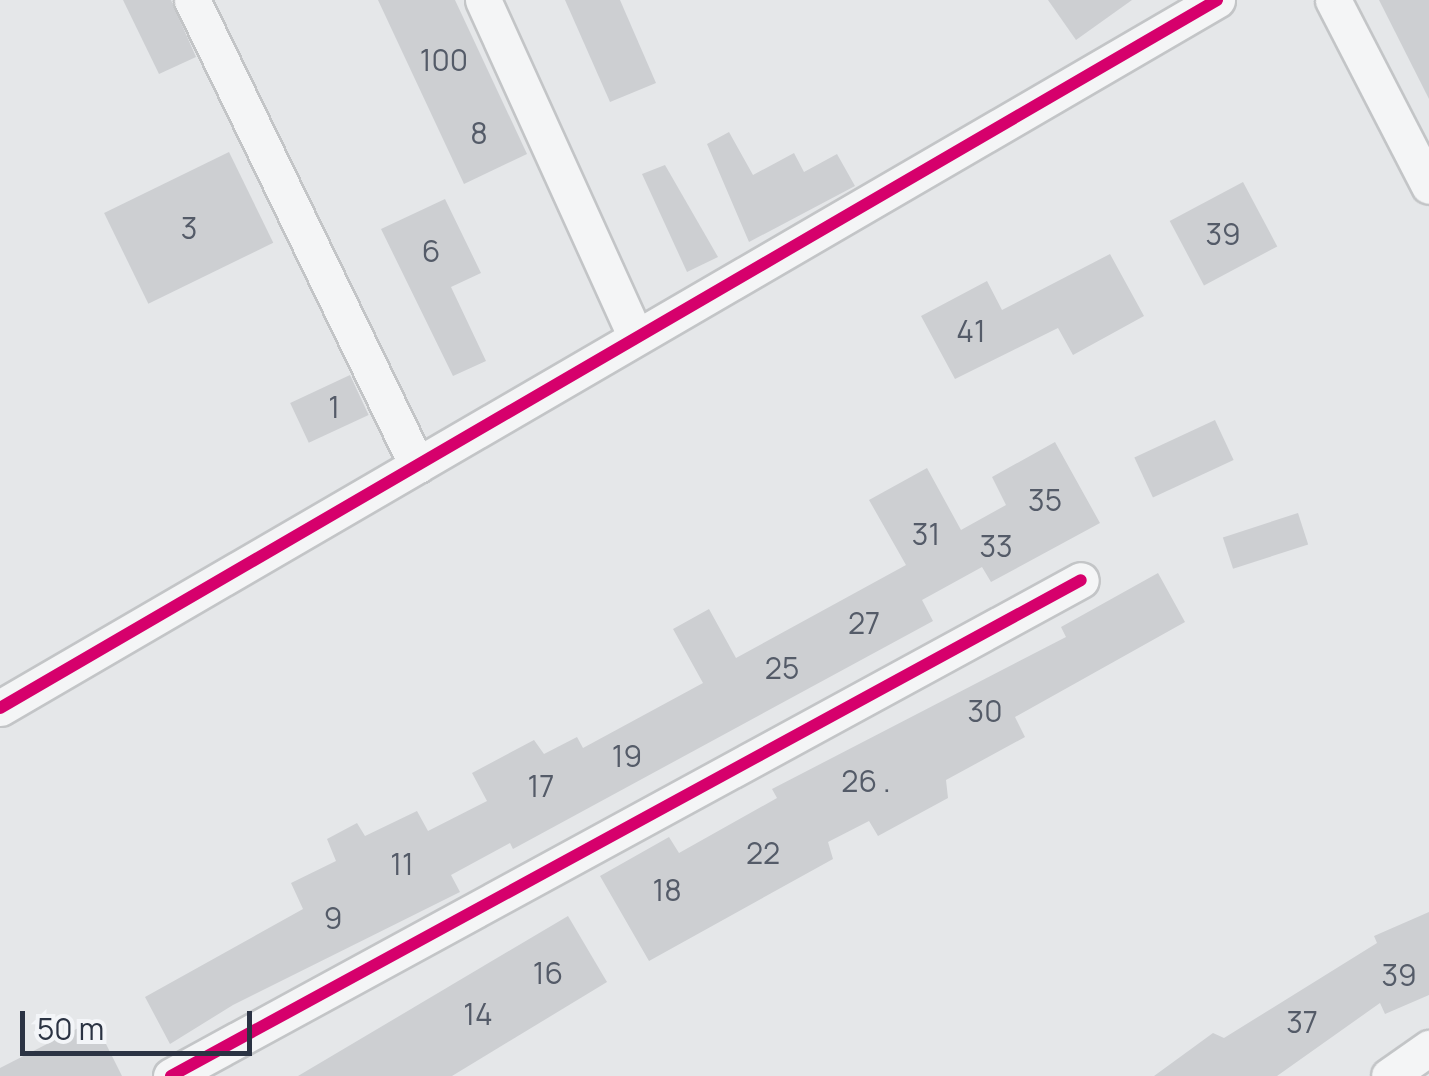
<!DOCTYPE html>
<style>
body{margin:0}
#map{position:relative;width:1429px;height:1076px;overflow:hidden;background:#e5e7e9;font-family:Manrope,sans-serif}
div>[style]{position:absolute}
.building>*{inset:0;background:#cdcfd2;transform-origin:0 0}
.roads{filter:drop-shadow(2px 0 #c3c5c7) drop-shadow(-2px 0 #c3c5c7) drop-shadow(0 2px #c3c5c7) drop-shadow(0 -2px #c3c5c7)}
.street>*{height:35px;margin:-17.5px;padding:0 17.5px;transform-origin:17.5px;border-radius:17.5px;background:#f4f5f6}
.cycleway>*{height:12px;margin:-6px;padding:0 6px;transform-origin:6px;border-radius:6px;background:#d6006c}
span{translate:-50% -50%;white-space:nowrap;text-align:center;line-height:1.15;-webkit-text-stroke:10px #f3f5f8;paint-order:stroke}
.number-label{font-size:30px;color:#545b68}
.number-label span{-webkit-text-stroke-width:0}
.scale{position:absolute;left:20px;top:1011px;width:232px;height:45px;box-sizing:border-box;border:5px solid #2b3343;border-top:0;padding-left:12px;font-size:30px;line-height:35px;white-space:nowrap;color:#2b3343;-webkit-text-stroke:8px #f3f5f8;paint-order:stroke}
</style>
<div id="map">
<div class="building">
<div style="clip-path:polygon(123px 0,171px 0,196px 57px,159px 74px)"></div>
<div style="clip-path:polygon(378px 0,455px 0,527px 154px,464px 184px)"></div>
<div style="clip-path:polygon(565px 0,620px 0,656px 83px,610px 102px)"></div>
<div style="clip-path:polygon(1048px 0,1132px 0,1076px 40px)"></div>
<div style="clip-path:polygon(1379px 0,1429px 0,1429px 99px)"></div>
<div style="clip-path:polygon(729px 132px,753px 175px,794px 153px,804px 172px,837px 154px,855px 186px,749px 242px,707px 144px)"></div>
<div style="left:229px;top:152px;width:101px;height:139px;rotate:64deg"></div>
<div style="clip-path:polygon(665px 165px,718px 257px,687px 272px,642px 174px)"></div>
<div style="left:1243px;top:182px;width:73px;height:83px;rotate:62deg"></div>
<div style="clip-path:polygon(445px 199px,481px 273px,451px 287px,486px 361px,453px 376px,381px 229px)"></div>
<div style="clip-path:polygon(1110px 254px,1144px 316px,1073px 355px,1058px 328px,955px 379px,921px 316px,987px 281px,1002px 310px)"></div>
<div style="left:350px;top:375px;width:44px;height:66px;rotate:65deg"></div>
<div style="left:1215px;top:420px;width:44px;height:89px;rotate:65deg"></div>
<div style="clip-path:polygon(1055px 442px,1100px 523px,991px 582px,982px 567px,922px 600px,933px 621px,513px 849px,510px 843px,451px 875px,460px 892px,233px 1005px,170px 1044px,145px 997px,303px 909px,291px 883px,336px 861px,327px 839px,357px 823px,365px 836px,417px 811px,428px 831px,487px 801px,472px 773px,534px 740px,544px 754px,577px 737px,583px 748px,703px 683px,673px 629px,709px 609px,736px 658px,906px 565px,869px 500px,927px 468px,961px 530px,1006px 505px,992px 477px)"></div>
<div style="left:1298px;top:513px;width:33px;height:79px;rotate:72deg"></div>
<div style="clip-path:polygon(1158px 573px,1185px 622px,1015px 717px,1025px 737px,946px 780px,948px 798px,878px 836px,869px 821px,828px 842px,833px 859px,649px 961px,600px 876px,669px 837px,679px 853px,777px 798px,772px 789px,1066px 637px,1061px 627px)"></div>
<div style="clip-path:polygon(1429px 912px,1429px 995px,1385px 1014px,1380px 1003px,1277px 1076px,1154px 1076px,1213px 1033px,1224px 1038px,1377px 943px,1374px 936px)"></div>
<div style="clip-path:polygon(568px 916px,607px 982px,452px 1076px,298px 1076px)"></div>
<div style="clip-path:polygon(94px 1020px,122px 1076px,0 1076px,0 1068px)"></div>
</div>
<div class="roads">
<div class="street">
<div style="left:192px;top:0;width:517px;rotate:64.18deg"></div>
<div style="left:483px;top:0;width:370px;rotate:65.6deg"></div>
<div style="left:1333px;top:0;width:209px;rotate:62.7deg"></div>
<div style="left:0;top:708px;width:1408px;rotate:-30.19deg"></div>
<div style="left:171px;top:1076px;width:1036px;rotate:-28.59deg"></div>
<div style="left:1389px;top:1076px;width:49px;rotate:-35deg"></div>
</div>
</div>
<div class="cycleway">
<div style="left:0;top:708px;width:1408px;rotate:-30.19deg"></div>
<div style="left:171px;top:1076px;width:1036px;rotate:-28.59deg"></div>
</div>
<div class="number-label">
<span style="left:444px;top:60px">100</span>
<span style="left:479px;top:133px">8</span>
<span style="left:189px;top:228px">3</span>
<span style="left:1223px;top:234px">39</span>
<span style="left:431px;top:251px">6</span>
<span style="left:971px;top:331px">41</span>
<span style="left:334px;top:407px">1</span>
<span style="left:1045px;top:500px">35</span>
<span style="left:926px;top:534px">31</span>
<span style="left:996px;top:546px">33</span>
<span style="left:864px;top:623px">27</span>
<span style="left:782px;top:668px">25</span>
<span style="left:985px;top:711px">30</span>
<span style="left:627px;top:756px">19</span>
<span style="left:866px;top:781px">26 .</span>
<span style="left:541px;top:786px">17</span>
<span style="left:763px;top:853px">22</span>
<span style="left:402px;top:864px">11</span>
<span style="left:667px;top:890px">18</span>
<span style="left:333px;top:918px">9</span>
<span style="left:548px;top:973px">16</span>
<span style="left:1399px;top:975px">39</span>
<span style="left:478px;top:1014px">14</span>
<span style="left:1302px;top:1022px">37</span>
</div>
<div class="scale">50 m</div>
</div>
